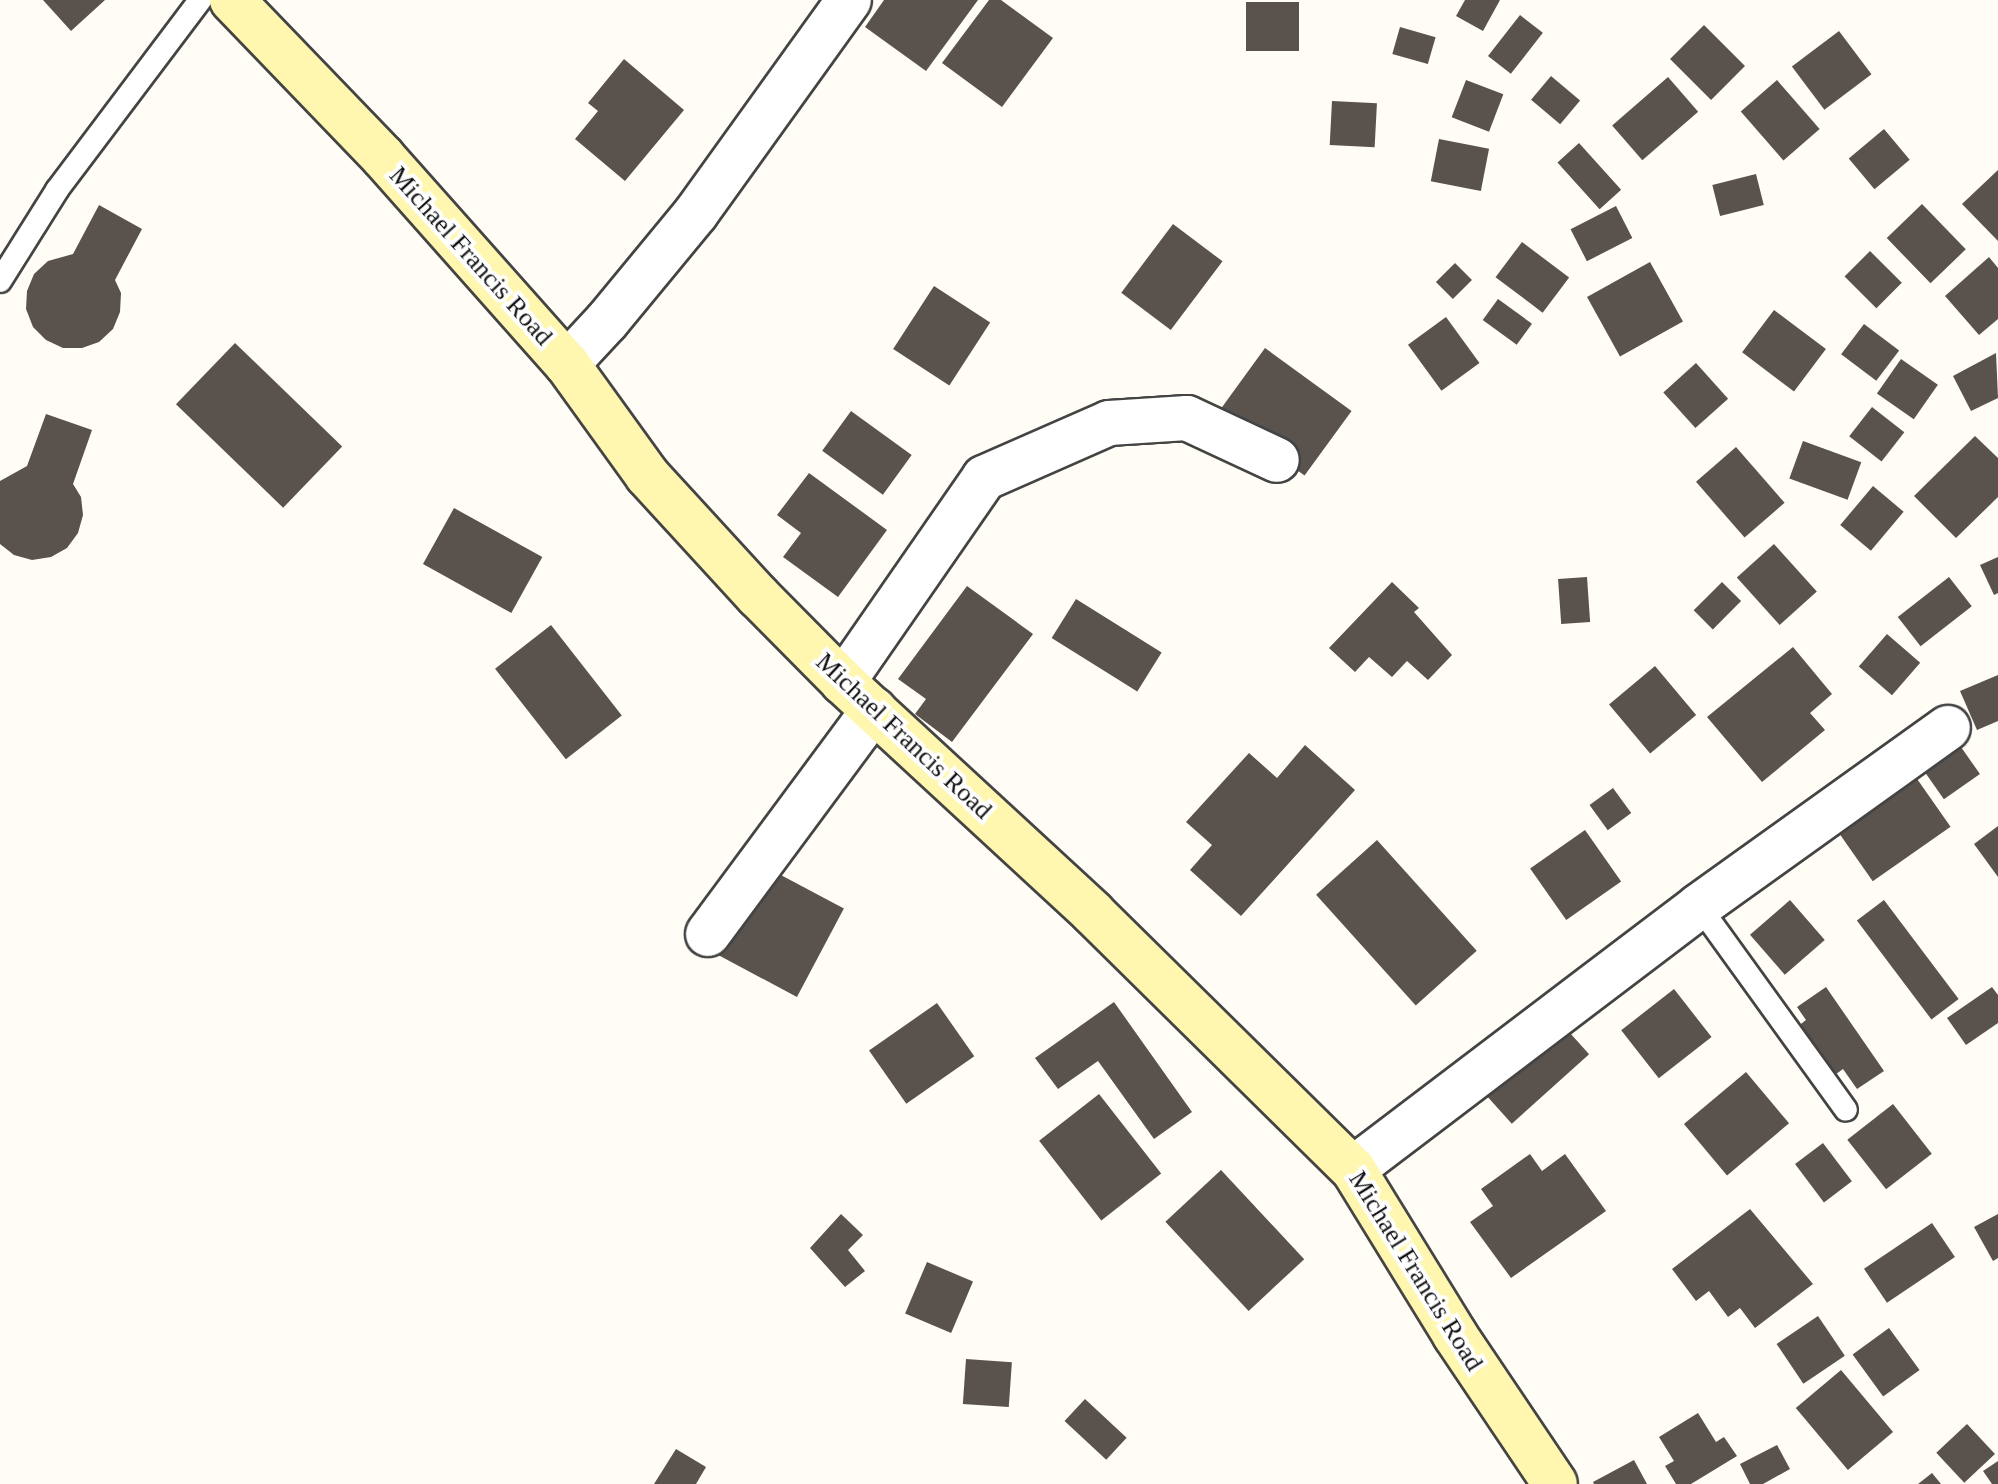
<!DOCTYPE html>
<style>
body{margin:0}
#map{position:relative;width:1998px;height:1484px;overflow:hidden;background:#fffdf5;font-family:"Times New Roman",serif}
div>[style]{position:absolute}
.building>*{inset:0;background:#5a524d;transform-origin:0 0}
.roads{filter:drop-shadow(2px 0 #444) drop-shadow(-2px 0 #444) drop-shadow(0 2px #444) drop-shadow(0 -2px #444)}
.lane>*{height:22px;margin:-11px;padding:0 11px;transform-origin:11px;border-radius:11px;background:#fff}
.street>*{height:44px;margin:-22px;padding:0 22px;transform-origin:22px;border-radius:22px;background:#fff}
.secondary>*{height:44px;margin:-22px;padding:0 22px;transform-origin:22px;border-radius:22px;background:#fff6b0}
span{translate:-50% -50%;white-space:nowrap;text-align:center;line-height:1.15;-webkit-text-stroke:8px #fff;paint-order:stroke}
.street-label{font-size:26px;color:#111}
</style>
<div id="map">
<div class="building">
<div style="clip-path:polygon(43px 0,105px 0,71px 31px)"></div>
<div style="clip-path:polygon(884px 0,978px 0,926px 71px,865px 27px)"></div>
<div style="clip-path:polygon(989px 0,1001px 0,1053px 38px,1002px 107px,942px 63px)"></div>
<div style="clip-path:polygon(1465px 0,1500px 0,1483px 31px,1456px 16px)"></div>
<div style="left:1299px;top:2px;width:49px;height:53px;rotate:90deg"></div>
<div style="left:1520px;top:15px;width:29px;height:52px;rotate:38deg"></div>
<div style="left:1704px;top:25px;width:58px;height:48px;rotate:45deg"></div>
<div style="left:1400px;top:27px;width:37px;height:28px;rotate:16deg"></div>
<div style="left:1839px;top:31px;width:54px;height:59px;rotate:53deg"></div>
<div style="clip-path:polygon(624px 59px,684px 110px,625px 181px,575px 139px,598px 111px,588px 103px)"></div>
<div style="left:1551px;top:76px;width:38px;height:31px;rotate:40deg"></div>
<div style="left:1668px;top:77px;width:46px;height:74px;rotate:49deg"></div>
<div style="left:1466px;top:80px;width:40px;height:40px;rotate:21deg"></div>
<div style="left:1777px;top:80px;width:65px;height:48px;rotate:49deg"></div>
<div style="left:1332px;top:101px;width:45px;height:44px;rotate:3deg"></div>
<div style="left:1884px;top:129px;width:40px;height:46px;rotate:50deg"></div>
<div style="left:1439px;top:139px;width:51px;height:43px;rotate:11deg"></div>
<div style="left:1579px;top:143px;width:63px;height:29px;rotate:48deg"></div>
<div style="clip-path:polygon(1998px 170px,1998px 241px,1962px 204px)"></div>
<div style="left:1756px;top:174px;width:32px;height:45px;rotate:76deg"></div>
<div style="left:1922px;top:204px;width:63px;height:49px;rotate:46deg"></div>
<div style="clip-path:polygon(99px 205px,142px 229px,115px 280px,121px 293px,120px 312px,113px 329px,99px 342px,82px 348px,63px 348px,46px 340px,33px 327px,26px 309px,27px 291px,34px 274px,48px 261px,73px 254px)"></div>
<div style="left:1616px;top:206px;width:36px;height:51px;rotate:63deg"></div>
<div style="left:1173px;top:224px;width:62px;height:86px;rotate:37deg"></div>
<div style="left:1522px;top:242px;width:59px;height:44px;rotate:37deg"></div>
<div style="left:1870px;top:251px;width:45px;height:36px;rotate:45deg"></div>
<div style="clip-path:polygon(1989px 257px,1998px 268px,1998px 319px,1979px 335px,1945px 296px)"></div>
<div style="left:1650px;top:262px;width:68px;height:72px;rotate:61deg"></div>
<div style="left:1455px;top:263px;width:24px;height:27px;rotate:45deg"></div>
<div style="left:934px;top:286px;width:67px;height:75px;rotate:33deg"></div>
<div style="left:1498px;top:299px;width:42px;height:26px;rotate:36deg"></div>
<div style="left:1774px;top:310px;width:65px;height:53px;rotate:37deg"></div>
<div style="left:1446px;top:317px;width:57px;height:47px;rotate:54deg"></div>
<div style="left:1864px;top:324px;width:44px;height:38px;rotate:37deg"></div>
<div style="left:235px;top:343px;width:149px;height:85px;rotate:44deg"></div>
<div style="left:1265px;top:348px;width:107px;height:80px;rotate:36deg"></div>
<div style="clip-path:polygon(1996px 353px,1998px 398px,1971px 411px,1953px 376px)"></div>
<div style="left:1901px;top:359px;width:45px;height:42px;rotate:35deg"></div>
<div style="left:1696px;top:363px;width:48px;height:44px;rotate:48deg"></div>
<div style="left:1872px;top:407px;width:41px;height:37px;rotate:38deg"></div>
<div style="left:851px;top:411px;width:75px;height:49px;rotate:36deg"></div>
<div style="clip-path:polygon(46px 414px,92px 430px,73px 484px,81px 497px,83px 515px,78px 533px,67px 548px,51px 557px,32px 560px,14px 555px,0 544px,0 481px,27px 466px)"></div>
<div style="clip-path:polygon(1975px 436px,1998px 458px,1998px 497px,1956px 538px,1914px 496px)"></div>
<div style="left:1803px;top:441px;width:62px;height:40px;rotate:20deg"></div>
<div style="left:1736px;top:447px;width:74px;height:53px;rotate:49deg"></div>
<div style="clip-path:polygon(809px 473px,887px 530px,838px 597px,783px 557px,801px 533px,777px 515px)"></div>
<div style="left:1873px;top:486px;width:40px;height:51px;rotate:40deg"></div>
<div style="left:454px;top:508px;width:101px;height:64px;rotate:29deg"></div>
<div style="left:1774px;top:544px;width:64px;height:50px;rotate:48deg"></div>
<div style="clip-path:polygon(1998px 557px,1998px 593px,1994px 595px,1980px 565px)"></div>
<div style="left:1587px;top:577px;width:45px;height:29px;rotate:86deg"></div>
<div style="left:1949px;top:577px;width:37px;height:65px;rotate:52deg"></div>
<div style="clip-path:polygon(1392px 582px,1419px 608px,1414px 612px,1452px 655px,1428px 680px,1407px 661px,1392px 677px,1369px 657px,1355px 672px,1329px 648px)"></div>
<div style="left:1722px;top:582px;width:27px;height:40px;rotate:45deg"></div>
<div style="clip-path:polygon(967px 586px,1033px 634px,952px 742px,915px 714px,926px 699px,898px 679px)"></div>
<div style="left:1076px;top:599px;width:101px;height:46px;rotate:32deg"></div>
<div style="left:551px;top:625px;width:115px;height:71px;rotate:52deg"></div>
<div style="left:1887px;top:634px;width:44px;height:43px;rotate:41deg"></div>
<div style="clip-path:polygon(1793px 647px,1832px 694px,1810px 713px,1825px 730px,1762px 782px,1707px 717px)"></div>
<div style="left:1655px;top:666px;width:64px;height:60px;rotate:50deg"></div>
<div style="clip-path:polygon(1998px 675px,1998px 721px,1977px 730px,1960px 691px)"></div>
<div style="clip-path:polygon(1305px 745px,1355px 790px,1241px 916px,1190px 870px,1212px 845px,1186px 822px,1249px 753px,1277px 778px)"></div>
<div style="left:1961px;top:747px;width:33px;height:44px;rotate:55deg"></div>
<div style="left:1915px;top:776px;width:62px;height:95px;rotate:55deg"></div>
<div style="left:1613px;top:788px;width:31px;height:29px;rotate:54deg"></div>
<div style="clip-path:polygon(1998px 826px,1998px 877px,1974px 844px)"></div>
<div style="left:1585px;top:830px;width:63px;height:67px;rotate:55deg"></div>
<div style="left:1377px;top:840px;width:149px;height:82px;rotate:48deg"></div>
<div style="left:760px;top:864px;width:95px;height:100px;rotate:28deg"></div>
<div style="left:1790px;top:900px;width:53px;height:53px;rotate:49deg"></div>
<div style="left:1884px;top:900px;width:124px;height:34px;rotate:53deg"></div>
<div style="clip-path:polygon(1826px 987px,1884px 1071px,1857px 1089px,1843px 1069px,1828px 1080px,1792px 1031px,1806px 1020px,1797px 1007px)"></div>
<div style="clip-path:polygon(1992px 987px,1998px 995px,1998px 1023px,1966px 1045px,1947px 1018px)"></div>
<div style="left:1674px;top:989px;width:61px;height:67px;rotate:52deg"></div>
<div style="clip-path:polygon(1114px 1002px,1192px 1112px,1154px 1139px,1098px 1061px,1058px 1089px,1035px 1058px)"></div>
<div style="left:937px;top:1003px;width:65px;height:83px;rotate:55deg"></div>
<div style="left:1561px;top:1023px;width:42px;height:104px;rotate:48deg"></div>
<div style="left:1746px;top:1072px;width:67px;height:81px;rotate:50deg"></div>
<div style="left:1099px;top:1094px;width:101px;height:76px;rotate:52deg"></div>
<div style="left:1893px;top:1104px;width:63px;height:58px;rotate:52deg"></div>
<div style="left:1823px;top:1143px;width:48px;height:35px;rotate:53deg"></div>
<div style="clip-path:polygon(1530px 1154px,1542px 1171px,1565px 1154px,1606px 1211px,1511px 1278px,1470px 1222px,1493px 1206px,1481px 1189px)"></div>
<div style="left:1221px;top:1170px;width:122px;height:76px;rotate:47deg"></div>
<div style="clip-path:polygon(1750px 1209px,1813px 1284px,1755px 1328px,1740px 1308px,1728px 1317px,1709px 1291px,1696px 1301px,1672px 1269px)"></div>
<div style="clip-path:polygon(841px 1214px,863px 1235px,848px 1250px,865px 1271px,845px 1287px,810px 1248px)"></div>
<div style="clip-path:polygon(1998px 1214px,1998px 1258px,1993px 1261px,1974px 1227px)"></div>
<div style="left:1932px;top:1223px;width:41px;height:82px;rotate:56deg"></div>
<div style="left:927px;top:1262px;width:50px;height:56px;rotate:23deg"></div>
<div style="left:1818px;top:1316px;width:48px;height:50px;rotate:56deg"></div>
<div style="left:1889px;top:1328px;width:52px;height:45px;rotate:54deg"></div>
<div style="left:966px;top:1359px;width:46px;height:45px;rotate:4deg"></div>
<div style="left:1841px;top:1370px;width:81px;height:59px;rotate:50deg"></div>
<div style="left:1085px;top:1399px;width:57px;height:30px;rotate:43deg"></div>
<div style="clip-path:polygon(1698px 1413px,1716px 1442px,1724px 1437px,1737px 1456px,1691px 1484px,1676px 1484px,1665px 1466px,1674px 1461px,1659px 1437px)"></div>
<div style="left:1967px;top:1424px;width:41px;height:42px;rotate:47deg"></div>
<div style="clip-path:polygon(1777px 1445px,1790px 1469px,1763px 1484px,1750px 1484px,1740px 1464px)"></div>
<div style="clip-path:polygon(676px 1449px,706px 1467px,696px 1484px,654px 1484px)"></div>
<div style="clip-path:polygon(1634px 1460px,1647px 1484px,1594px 1484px,1593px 1482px)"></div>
<div style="clip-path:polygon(1998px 1461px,1998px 1484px,1992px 1484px,1983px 1471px)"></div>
<div style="clip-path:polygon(1932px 1473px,1941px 1484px,1918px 1484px)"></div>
</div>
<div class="roads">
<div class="lane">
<div style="left:0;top:281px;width:107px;rotate:-57.9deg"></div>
<div style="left:57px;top:190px;width:238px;rotate:-53deg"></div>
<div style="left:1699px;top:906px;width:251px;rotate:54.2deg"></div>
</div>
<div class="street">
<div style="left:567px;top:364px;width:59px;rotate:-47.1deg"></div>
<div style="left:607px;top:321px;width:140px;rotate:-50.5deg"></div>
<div style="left:696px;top:213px;width:262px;rotate:-54.3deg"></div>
<div style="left:843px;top:682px;width:248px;rotate:-55.3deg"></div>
<div style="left:984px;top:478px;width:137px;rotate:-23.7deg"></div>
<div style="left:1109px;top:423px;width:78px;rotate:-3.7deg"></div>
<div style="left:1187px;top:418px;width:99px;rotate:25deg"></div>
<div style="left:708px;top:934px;width:279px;rotate:-53.5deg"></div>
<div style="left:1353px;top:1169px;width:435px;rotate:-37.2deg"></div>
<div style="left:1699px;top:906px;width:306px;rotate:-35.6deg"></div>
</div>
<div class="secondary">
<div style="left:232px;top:0;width:218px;rotate:46.1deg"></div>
<div style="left:383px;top:157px;width:277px;rotate:48.4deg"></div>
<div style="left:567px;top:364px;width:137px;rotate:54.2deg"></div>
<div style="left:647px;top:475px;width:164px;rotate:47.5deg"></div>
<div style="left:758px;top:596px;width:121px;rotate:45.3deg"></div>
<div style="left:843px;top:682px;width:340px;rotate:42.7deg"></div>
<div style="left:1093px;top:913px;width:365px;rotate:44.6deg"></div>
<div style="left:1353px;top:1169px;width:195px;rotate:58.4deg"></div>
<div style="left:1455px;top:1335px;width:179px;rotate:56.1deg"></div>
</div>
</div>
<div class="street-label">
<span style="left:471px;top:256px;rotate:48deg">Michael Francis Road</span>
<span style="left:904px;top:736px;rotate:43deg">Michael Francis Road</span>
<span style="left:1416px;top:1271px;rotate:58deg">Michael Francis Road</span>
</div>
</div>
